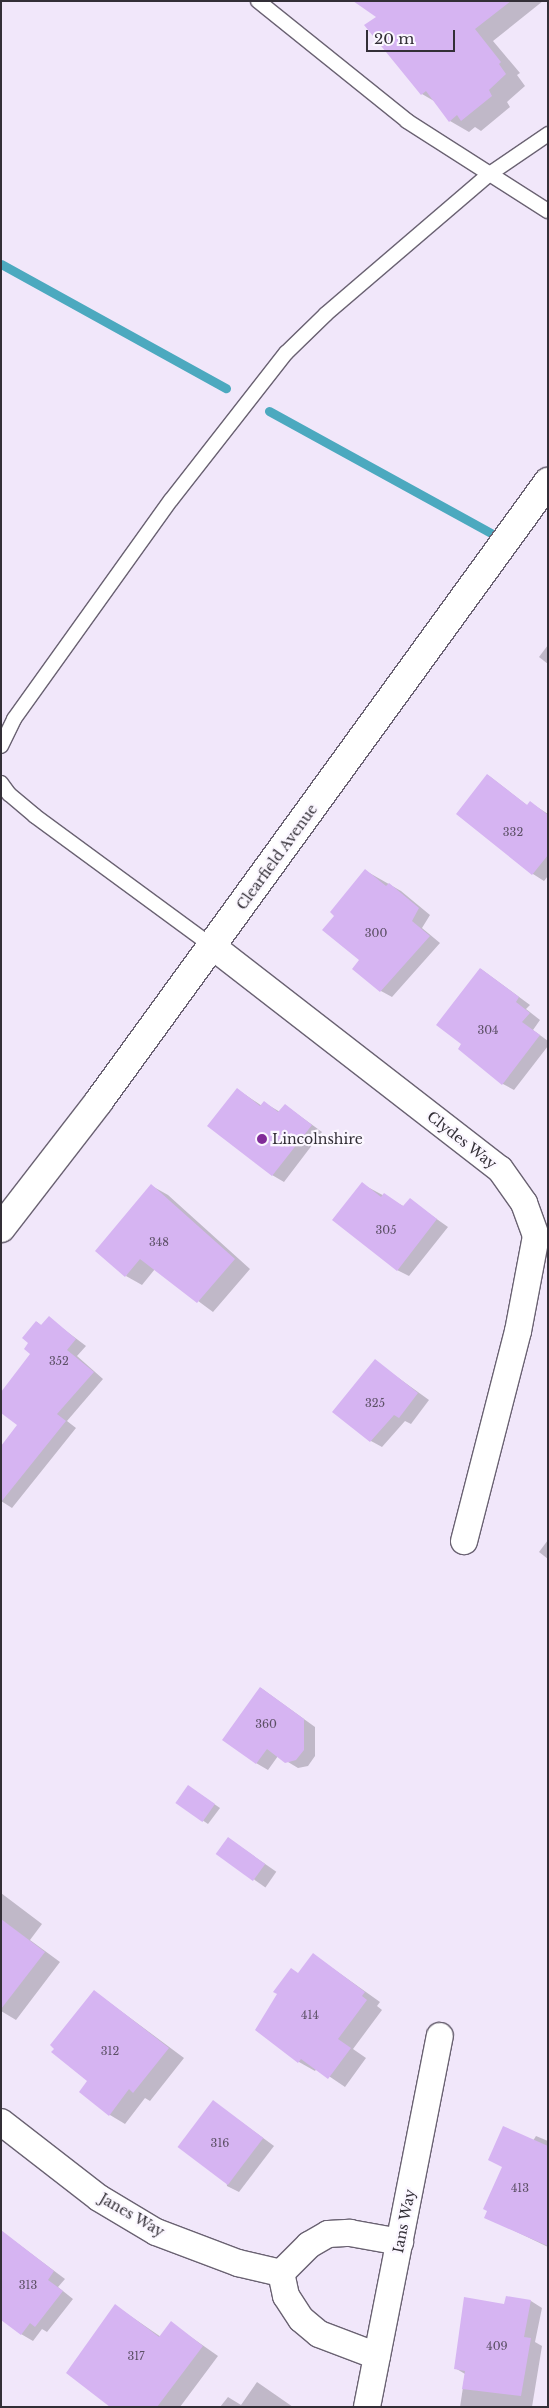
<!DOCTYPE html>
<style>
body{margin:0}
#map{position:relative;width:549px;height:2408px;overflow:hidden;background:#f1e7fa;font-family:"Libre Baskerville",serif}
div>[style]{position:absolute}
.shadow>*{inset:0;background:#0003;transform-origin:0 0}
.stream>*{height:9px;margin:-4.5px;padding:0 4.5px;transform-origin:4.5px;border-radius:4.5px;background:#4ca9bf}
.building>*{inset:0;background:#d6b4f2;transform-origin:0 0}
.roads{filter:drop-shadow(1px 0 #6a6272) drop-shadow(-1px 0 #6a6272) drop-shadow(0 1px #6a6272) drop-shadow(0 -1px #6a6272)}
.service>*{height:14px;margin:-7px;padding:0 7px;transform-origin:7px;border-radius:7px;background:#fff}
.minor>*{height:26px;margin:-13px;padding:0 13px;transform-origin:13px;border-radius:13px;background:#fff}
.tertiary>*{height:28px;margin:-14px;padding:0 14px;transform-origin:14px;border-radius:14px;background:#fff}
.dots>*{width:14px;height:14px;translate:-50% -50%;box-sizing:border-box;border:2px solid #fbf7ff;border-radius:50%}
span{translate:-50% -50%;white-space:nowrap;text-align:center;line-height:1.15;-webkit-text-stroke:4.5px #fbf7ff;paint-order:stroke}
.number-label{font-size:11px;color:#5c5066}
.number-label span{-webkit-text-stroke-width:0}
.street-label{font-size:14px;color:#332f37}
.poi-label{font-size:14px;color:#332f37}
.left{translate:0 -50%;text-align:left}
.frame{position:absolute;inset:0;border:2px solid #332f37;pointer-events:none}
.scale{position:absolute;left:366px;top:30px;width:89px;height:22px;box-sizing:border-box;border:2px solid #332f37;border-top:0;padding-left:6px;font-size:15px;line-height:18px;white-space:nowrap;color:#332f37;-webkit-text-stroke:4px #fbf7ff;paint-order:stroke}
</style>
<div id="map">
<div class="shadow">
<div style="clip-path:polygon(356px 1px,543px 1px,493px 41px,520px 73px,517px 75px,525px 86px,507px 102px,510px 107px,481px 131px,475px 127px,469px 132px,450px 121px,434px 101px,422px 94px,378px 17px)"></div>
<div style="clip-path:polygon(548px 645px,548px 664px,539px 657px)"></div>
<div style="clip-path:polygon(488px 775px,528px 806px,531px 803px,548px 814px,548px 876px,544px 881px,533px 874px)"></div>
<div style="clip-path:polygon(366px 871px,401px 891px,430px 915px,422px 928px,440px 943px,392px 997px,381px 991px,336px 916px)"></div>
<div style="clip-path:polygon(481px 969px,530px 1005px,526px 1009px,540px 1020px,533px 1030px,548px 1041px,548px 1046px,514px 1090px,503px 1084px,463px 1044px)"></div>
<div style="clip-path:polygon(237px 1089px,262px 1106px,265px 1103px,280px 1112px,285px 1105px,322px 1132px,284px 1182px,272px 1175px)"></div>
<div style="clip-path:polygon(362px 1184px,405px 1207px,410px 1200px,448px 1227px,409px 1276px,397px 1270px)"></div>
<div style="clip-path:polygon(152px 1186px,168px 1195px,250px 1269px,213px 1312px,155px 1269px,142px 1285px,126px 1276px)"></div>
<div style="clip-path:polygon(49px 1318px,86px 1346px,77px 1356px,103px 1379px,67px 1421px,76px 1428px,12px 1508px,1px 1501px,19px 1425px,32px 1354px,30px 1343px,37px 1322px,42px 1326px)"></div>
<div style="clip-path:polygon(375px 1361px,429px 1400px,411px 1424px,405px 1421px,382px 1447px,371px 1441px)"></div>
<div style="clip-path:polygon(548px 1540px,548px 1559px,539px 1552px)"></div>
<div style="clip-path:polygon(261px 1688px,315px 1727px,315px 1756px,308px 1766px,298px 1768px,278px 1756px,268px 1770px,256px 1763px)"></div>
<div style="clip-path:polygon(194px 1790px,220px 1808px,208px 1824px,177px 1803px)"></div>
<div style="left:228px;top:1838px;width:59px;height:19px;rotate:35deg"></div>
<div style="clip-path:polygon(1px 1893px,42px 1924px,30px 1940px,60px 1962px,16px 2020px,1px 2011px)"></div>
<div style="clip-path:polygon(314px 1955px,380px 2002px,377px 2006px,382px 2010px,353px 2049px,366px 2058px,345px 2087px,317px 2068px,315px 2071px,299px 2062px,256px 2030px)"></div>
<div style="clip-path:polygon(94px 1991px,184px 2058px,150px 2101px,145px 2098px,125px 2124px,110px 2115px,89px 2081px,56px 2048px)"></div>
<div style="clip-path:polygon(214px 2102px,274px 2146px,239px 2192px,227px 2186px)"></div>
<div style="clip-path:polygon(536px 2136px,548px 2141px,548px 2247px,486px 2217px)"></div>
<div style="clip-path:polygon(1px 2231px,65px 2279px,58px 2287px,73px 2299px,47px 2332px,42px 2329px,33px 2341px,21px 2334px)"></div>
<div style="clip-path:polygon(531px 2301px,542px 2308px,535px 2342px,542px 2346px,532px 2407px,460px 2407px,465px 2374px,455px 2368px,505px 2305px)"></div>
<div style="clip-path:polygon(116px 2306px,161px 2337px,171px 2323px,218px 2356px,180px 2407px,111px 2407px)"></div>
<div style="clip-path:polygon(257px 2382px,293px 2407px,220px 2407px,228px 2397px,241px 2405px)"></div>
</div>
<div class="stream">
<div style="left:1px;top:264px;width:257px;rotate:28.9deg"></div>
<div style="left:269px;top:411px;width:253px;rotate:28.8deg"></div>
</div>
<div class="building">
<div style="clip-path:polygon(353px 1px,511px 1px,475px 29px,501px 62px,499px 64px,506px 74px,489px 90px,492px 96px,461px 121px,457px 115px,449px 122px,426px 91px,421px 95px,364px 25px,376px 17px)"></div>
<div style="clip-path:polygon(487px 774px,527px 805px,530px 801px,548px 815px,548px 855px,532px 875px,456px 814px)"></div>
<div style="clip-path:polygon(365px 869px,386px 886px,389px 883px,419px 908px,412px 921px,430px 936px,380px 992px,352px 969px,359px 960px,322px 930px,334px 916px,330px 912px)"></div>
<div style="clip-path:polygon(480px 968px,519px 997px,516px 1002px,530px 1013px,522px 1022px,540px 1035px,502px 1085px,458px 1049px,461px 1044px,436px 1025px)"></div>
<div style="clip-path:polygon(237px 1088px,260px 1106px,264px 1101px,278px 1112px,285px 1104px,312px 1125px,272px 1176px,207px 1126px)"></div>
<div style="clip-path:polygon(362px 1182px,381px 1197px,384px 1193px,403px 1206px,410px 1198px,437px 1219px,397px 1271px,332px 1220px)"></div>
<div style="clip-path:polygon(151px 1184px,235px 1259px,197px 1303px,140px 1259px,125px 1277px,95px 1251px)"></div>
<div style="clip-path:polygon(49px 1316px,76px 1339px,67px 1350px,94px 1372px,57px 1414px,66px 1421px,1px 1502px,1px 1446px,17px 1425px,1px 1413px,1px 1392px,30px 1354px,24px 1349px,28px 1343px,22px 1338px,36px 1321px,41px 1325px)"></div>
<div style="clip-path:polygon(375px 1359px,418px 1393px,399px 1418px,394px 1415px,370px 1442px,332px 1412px)"></div>
<div style="clip-path:polygon(260px 1687px,304px 1719px,304px 1750px,296px 1760px,285px 1763px,267px 1749px,256px 1764px,222px 1740px)"></div>
<div style="left:188px;top:1785px;width:33px;height:22px;rotate:35deg"></div>
<div style="left:228px;top:1837px;width:46px;height:21px;rotate:36deg"></div>
<div style="clip-path:polygon(1px 1919px,45px 1952px,1px 2009px)"></div>
<div style="clip-path:polygon(313px 1953px,365px 1992px,362px 1996px,367px 2000px,338px 2039px,351px 2048px,328px 2079px,301px 2059px,298px 2063px,255px 2030px,277px 1994px,273px 1992px,291px 1968px,298px 1973px)"></div>
<div style="clip-path:polygon(94px 1990px,169px 2048px,133px 2093px,129px 2089px,109px 2116px,79px 2092px,87px 2081px,51px 2052px,54px 2049px,50px 2045px)"></div>
<div style="left:213px;top:2100px;width:63px;height:59px;rotate:37deg"></div>
<div style="clip-path:polygon(503px 2126px,548px 2146px,548px 2246px,484px 2218px,487px 2211px,483px 2209px,502px 2167px,488px 2160px)"></div>
<div style="clip-path:polygon(1px 2230px,54px 2271px,48px 2280px,63px 2291px,35px 2327px,30px 2323px,21px 2335px,1px 2320px)"></div>
<div style="clip-path:polygon(506px 2296px,531px 2300px,524px 2337px,531px 2338px,521px 2396px,462px 2389px,465px 2371px,454px 2369px,464px 2297px,504px 2304px)"></div>
<div style="clip-path:polygon(115px 2304px,159px 2337px,171px 2321px,203px 2346px,157px 2407px,110px 2407px,66px 2373px)"></div>
</div>
<div class="roads">
<div class="service">
<div style="left:258px;top:1px;width:191px;rotate:38.8deg"></div>
<div style="left:407px;top:121px;width:167px;rotate:32.6deg"></div>
<div style="left:1px;top:746px;width:30px;rotate:-64deg"></div>
<div style="left:14px;top:719px;width:269px;rotate:-54.4deg"></div>
<div style="left:171px;top:500px;width:187px;rotate:-52deg"></div>
<div style="left:286px;top:353px;width:56px;rotate:-44.3deg"></div>
<div style="left:326px;top:314px;width:213px;rotate:-40.6deg"></div>
<div style="left:488px;top:175px;width:73px;rotate:-34.3deg"></div>
<div style="left:1px;top:783px;width:14px;rotate:54deg"></div>
<div style="left:9px;top:794px;width:34px;rotate:40deg"></div>
<div style="left:35px;top:816px;width:220px;rotate:36.3deg"></div>
</div>
<div class="minor">
<div style="left:212px;top:946px;width:364px;rotate:37.8deg"></div>
<div style="left:500px;top:1169px;width:42px;rotate:54.8deg"></div>
<div style="left:524px;top:1203px;width:35px;rotate:70deg"></div>
<div style="left:536px;top:1236px;width:97px;rotate:100.7deg"></div>
<div style="left:518px;top:1331px;width:217px;rotate:104.4deg"></div>
<div style="left:1px;top:2122px;width:124px;rotate:37.8deg"></div>
<div style="left:99px;top:2198px;width:66px;rotate:30.8deg"></div>
<div style="left:156px;top:2232px;width:88px;rotate:20.7deg"></div>
<div style="left:238px;top:2263px;width:44px;rotate:13.1deg"></div>
<div style="left:377px;top:2356px;width:62px;rotate:-159.2deg"></div>
<div style="left:319px;top:2334px;width:23px;rotate:-140deg"></div>
<div style="left:301px;top:2319px;width:27px;rotate:-123deg"></div>
<div style="left:286px;top:2296px;width:24px;rotate:-102deg"></div>
<div style="left:281px;top:2273px;width:40px;rotate:-45deg"></div>
<div style="left:309px;top:2245px;width:22px;rotate:-30deg"></div>
<div style="left:328px;top:2234px;width:22px;rotate:-3deg"></div>
<div style="left:350px;top:2233px;width:51px;rotate:10.2deg"></div>
<div style="left:367px;top:2407px;width:378px;rotate:-78.9deg"></div>
</div>
<div class="tertiary">
<div style="left:1px;top:1228px;width:160px;rotate:-52.3deg"></div>
<div style="left:99px;top:1101px;width:765px;rotate:-54.04deg"></div>
</div>
</div>
<div class="dots">
<div style="left:262px;top:1139px;background:#812b99"></div>
</div>
<div class="number-label">
<span style="left:513px;top:832px">332</span>
<span style="left:376px;top:933px">300</span>
<span style="left:488px;top:1030px">304</span>
<span style="left:386px;top:1230px">305</span>
<span style="left:159px;top:1242px">348</span>
<span style="left:59px;top:1361px">352</span>
<span style="left:375px;top:1403px">325</span>
<span style="left:266px;top:1724px">360</span>
<span style="left:310px;top:2015px">414</span>
<span style="left:110px;top:2051px">312</span>
<span style="left:220px;top:2143px">316</span>
<span style="left:520px;top:2188px">413</span>
<span style="left:28px;top:2285px">313</span>
<span style="left:497px;top:2346px">409</span>
<span style="left:136px;top:2356px">317</span>
</div>
<div class="street-label">
<span style="left:277px;top:857px;rotate:-54deg">Clearfield Avenue</span>
<span style="left:462px;top:1140px;rotate:38deg">Clydes Way</span>
<span style="left:132px;top:2215px;rotate:30deg">Janes Way</span>
<span style="left:404px;top:2221px;rotate:-79deg">Ians Way</span>
</div>
<div class="poi-label">
<span class="left" style="left:272px;top:1139px">Lincolnshire</span>
</div>
<div class="frame"></div>
<div class="scale">20 m</div>
</div>
